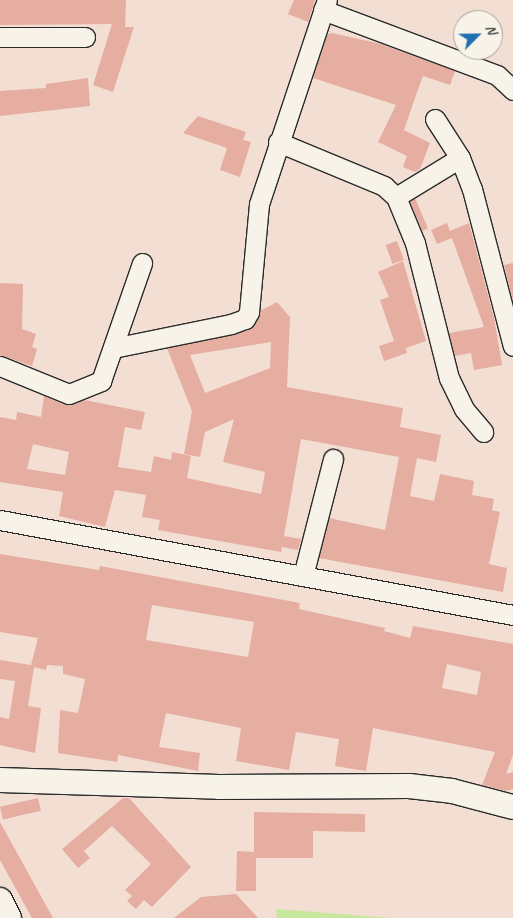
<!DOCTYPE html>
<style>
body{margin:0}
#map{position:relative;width:513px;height:918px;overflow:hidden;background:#f2ded3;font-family:Caveat,sans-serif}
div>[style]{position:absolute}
.green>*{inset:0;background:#c7e69e}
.building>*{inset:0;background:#e6ada1;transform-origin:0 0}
.roads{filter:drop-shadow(1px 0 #2b2b2b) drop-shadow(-1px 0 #2b2b2b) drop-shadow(0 1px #2b2b2b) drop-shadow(0 -1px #2b2b2b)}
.minor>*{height:19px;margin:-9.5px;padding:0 9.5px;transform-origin:9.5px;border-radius:9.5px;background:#f7f3e8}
.major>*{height:24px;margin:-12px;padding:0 12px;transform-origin:12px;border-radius:12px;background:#f7f3e8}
span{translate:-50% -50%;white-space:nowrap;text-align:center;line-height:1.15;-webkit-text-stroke:5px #f7f3e8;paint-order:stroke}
.north{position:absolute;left:453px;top:10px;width:50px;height:50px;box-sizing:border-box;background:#f7f3e8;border:1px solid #a5a39c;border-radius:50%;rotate:67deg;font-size:14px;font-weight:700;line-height:20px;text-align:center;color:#2b2b2b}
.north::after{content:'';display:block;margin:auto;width:18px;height:22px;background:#1f6fb2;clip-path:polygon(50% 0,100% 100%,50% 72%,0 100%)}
</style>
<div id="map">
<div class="green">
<div style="clip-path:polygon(276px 909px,391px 918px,277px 918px)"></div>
</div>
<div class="building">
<div style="clip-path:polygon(0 0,126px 0,125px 27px,134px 27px,113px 92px,93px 85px,112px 24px,0 25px)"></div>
<div style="clip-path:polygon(294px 0,315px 0,308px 22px,288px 14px)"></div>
<div style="clip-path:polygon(332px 33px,381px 44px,455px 71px,450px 85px,423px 76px,416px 95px,404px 130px,430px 143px,420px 169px,415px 172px,403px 167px,407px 156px,378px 142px,396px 105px,313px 78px,327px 35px)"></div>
<div style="clip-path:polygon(88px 78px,90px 106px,0 116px,0 91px,46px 88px,46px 84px)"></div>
<div style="clip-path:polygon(198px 116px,246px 132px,243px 140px,251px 142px,240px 177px,220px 170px,227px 148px,183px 133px)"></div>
<div style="left:415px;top:198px;width:33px;height:6px;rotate:67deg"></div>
<div style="clip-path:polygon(447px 223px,450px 231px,469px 223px,494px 318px,502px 365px,474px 370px,471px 353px,455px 356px,449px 333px,484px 327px,452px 238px,437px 244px,431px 230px)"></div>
<div style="left:397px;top:241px;width:20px;height:12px;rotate:70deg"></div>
<div style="clip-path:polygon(403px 261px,426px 341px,406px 348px,407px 353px,384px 361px,379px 346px,394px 341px,380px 300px,389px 297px,378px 272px)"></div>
<div style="clip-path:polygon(513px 263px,513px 301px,504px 265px)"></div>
<div style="clip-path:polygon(0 283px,23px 284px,22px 329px,36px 334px,32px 347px,37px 349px,32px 366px,0 355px)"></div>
<div style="clip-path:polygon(evenodd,277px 302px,290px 317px,287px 387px,403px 408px,400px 427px,441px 435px,436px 462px,417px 458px,410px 496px,434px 501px,440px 474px,474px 481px,472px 495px,494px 499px,492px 510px,500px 512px,489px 564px,507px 568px,503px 592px,319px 558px,329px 518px,385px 530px,399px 457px,301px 439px,284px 536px,301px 539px,298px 550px,282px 547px,281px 552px,158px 530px,160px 520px,142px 517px,146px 495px,115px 490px,105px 527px,59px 516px,63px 492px,0 482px,0 417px,16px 420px,17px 412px,41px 417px,44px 396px,65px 405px,84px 400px,145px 412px,141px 430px,125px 427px,118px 467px,151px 472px,154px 456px,171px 460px,172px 452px,191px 456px,187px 478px,261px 494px,265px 472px,223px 462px,234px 419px,205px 432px,200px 457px,184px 454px,192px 411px,167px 348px,249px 330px,260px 311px,277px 302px,271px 342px,270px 368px,205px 393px,190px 355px,271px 342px,277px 302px,33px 444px,69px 452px,65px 475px,27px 469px,33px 444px)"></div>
<div style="clip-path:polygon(evenodd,0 554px,99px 570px,100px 566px,300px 603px,299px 609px,385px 628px,384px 631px,410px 638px,413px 626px,513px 644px,513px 755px,506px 774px,513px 772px,513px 789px,506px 791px,482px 785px,495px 752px,373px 728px,366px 771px,335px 766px,339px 739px,296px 732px,289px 770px,236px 761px,241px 728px,166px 713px,159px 747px,200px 753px,198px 771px,118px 755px,117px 762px,58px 753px,60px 710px,78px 713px,85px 679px,63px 674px,63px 666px,47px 665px,46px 670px,34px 667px,28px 706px,41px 708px,35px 753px,0 745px,0 717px,9px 719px,15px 681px,0 679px,0 660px,31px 665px,38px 638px,0 632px,0 554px,152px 605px,254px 622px,248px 657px,146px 640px,152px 605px,0 554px,447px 664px,481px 672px,477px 695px,442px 688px,447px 664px)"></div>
<div style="left:38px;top:798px;width:13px;height:39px;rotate:77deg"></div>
<div style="clip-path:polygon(123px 798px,129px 798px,191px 867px,152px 907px,144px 900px,136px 909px,127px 901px,132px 896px,125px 890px,151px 864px,112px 826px,84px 851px,90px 858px,78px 868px,62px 849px)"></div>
<div style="clip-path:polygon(254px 812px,365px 814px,365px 832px,313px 831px,313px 858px,256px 858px,256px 891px,236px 891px,237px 851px,254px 852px)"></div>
<div style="clip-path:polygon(0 822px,53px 918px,32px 918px,0 860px)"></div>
<div style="clip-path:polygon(236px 894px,258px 918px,174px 918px,201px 897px)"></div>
</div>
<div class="roads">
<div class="minor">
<div style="left:323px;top:10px;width:186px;rotate:20.5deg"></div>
<div style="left:497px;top:75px;width:22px;rotate:43deg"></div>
<div style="left:0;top:37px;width:85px"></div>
<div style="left:435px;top:119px;width:46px;rotate:57.3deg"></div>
<div style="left:460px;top:158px;width:33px;rotate:69deg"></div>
<div style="left:472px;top:189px;width:162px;rotate:75.4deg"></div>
<div style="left:278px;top:142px;width:115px;rotate:22.5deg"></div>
<div style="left:384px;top:186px;width:16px;rotate:43deg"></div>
<div style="left:396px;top:197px;width:50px;rotate:67.6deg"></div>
<div style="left:415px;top:243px;width:139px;rotate:75.9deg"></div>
<div style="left:449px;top:378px;width:34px;rotate:64deg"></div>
<div style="left:464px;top:409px;width:30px;rotate:50deg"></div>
<div style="left:396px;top:197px;width:75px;rotate:-31.4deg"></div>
<div style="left:113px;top:348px;width:120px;rotate:-11.5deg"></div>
<div style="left:231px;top:324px;width:15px;rotate:-20deg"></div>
<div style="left:245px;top:319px;width:8px;rotate:-60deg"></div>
<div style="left:249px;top:312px;width:108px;rotate:-84.7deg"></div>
<div style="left:259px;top:204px;width:215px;rotate:-71.6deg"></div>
<div style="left:0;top:366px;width:74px;rotate:22.1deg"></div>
<div style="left:69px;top:394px;width:35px;rotate:-22deg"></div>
<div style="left:101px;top:381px;width:125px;rotate:-70.8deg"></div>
<div style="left:0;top:520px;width:522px;rotate:10.49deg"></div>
<div style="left:303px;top:576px;width:121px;rotate:-75.6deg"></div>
</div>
<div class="major">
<div style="left:0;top:780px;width:219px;rotate:1.8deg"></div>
<div style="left:219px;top:787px;width:190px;rotate:-0.3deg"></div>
<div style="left:409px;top:786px;width:43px;rotate:6.6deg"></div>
<div style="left:452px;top:791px;width:63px;rotate:14.7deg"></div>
<div style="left:0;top:900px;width:20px;rotate:63deg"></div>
</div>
</div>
<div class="north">N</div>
</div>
